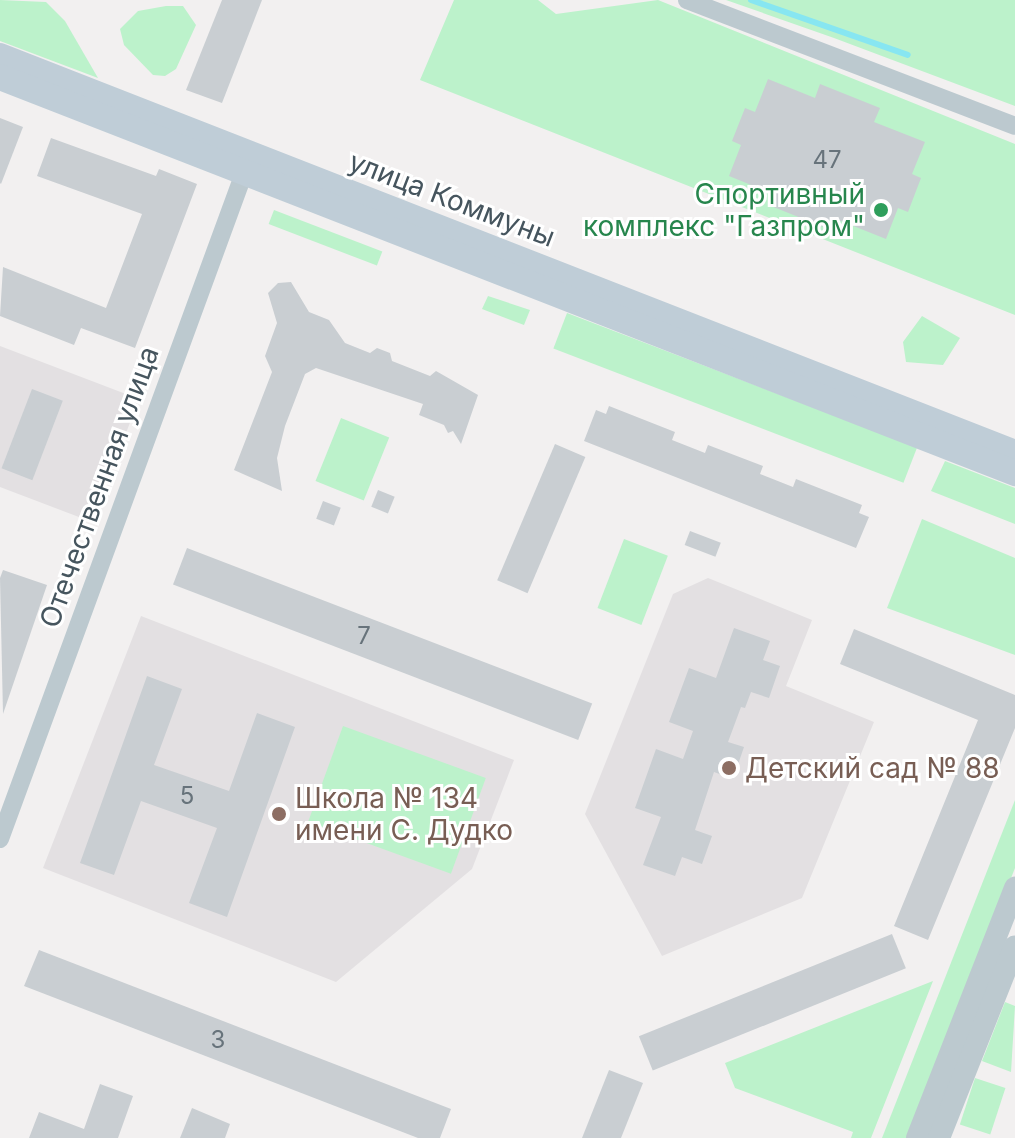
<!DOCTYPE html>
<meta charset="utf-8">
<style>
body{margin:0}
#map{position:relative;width:1015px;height:1138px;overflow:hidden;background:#f2f0f0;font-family:Inter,sans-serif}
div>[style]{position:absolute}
.education>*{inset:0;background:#e3e0e2}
.green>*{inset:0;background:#bcf2cb;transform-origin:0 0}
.stream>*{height:6px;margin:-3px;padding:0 3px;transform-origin:3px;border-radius:3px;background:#87e6f1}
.building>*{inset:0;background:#c9ced2;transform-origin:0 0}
.minor>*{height:18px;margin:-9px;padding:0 9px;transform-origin:9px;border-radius:9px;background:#bcc9cf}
.tertiary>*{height:22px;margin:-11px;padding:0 11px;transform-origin:11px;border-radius:11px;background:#bcc9cf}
.secondary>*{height:26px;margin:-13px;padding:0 13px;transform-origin:13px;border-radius:13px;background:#bfcdd7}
.dots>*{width:22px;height:22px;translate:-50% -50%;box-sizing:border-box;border:4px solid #fff;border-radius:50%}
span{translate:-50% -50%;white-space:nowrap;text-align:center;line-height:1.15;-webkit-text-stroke:6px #fff;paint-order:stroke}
.number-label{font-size:24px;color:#67737b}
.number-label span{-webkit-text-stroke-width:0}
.leisure-label{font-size:28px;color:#27864d}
.right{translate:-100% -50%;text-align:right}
.street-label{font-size:28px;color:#46555e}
.education-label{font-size:28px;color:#785e54}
.left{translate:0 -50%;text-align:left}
</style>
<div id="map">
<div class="education">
<div style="clip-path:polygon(0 346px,139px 399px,92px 522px,0 487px)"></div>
<div style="clip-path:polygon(708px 578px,812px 620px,786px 686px,874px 722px,802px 898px,662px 956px,585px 814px,673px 594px)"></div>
<div style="clip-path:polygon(141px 616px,514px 760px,472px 869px,336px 982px,43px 868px)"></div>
</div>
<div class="green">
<div style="clip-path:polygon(0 0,46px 2px,65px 21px,98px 78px,0 41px)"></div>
<div style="clip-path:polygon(454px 0,538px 0,556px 14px,658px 0,1015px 144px,1015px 315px,420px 80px)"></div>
<div style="clip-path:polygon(726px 0,1015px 0,1015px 106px,834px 38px)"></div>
<div style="clip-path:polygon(166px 6px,183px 6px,196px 25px,176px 69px,165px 76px,153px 75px,124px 45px,120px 29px,138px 11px)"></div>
<div style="left:274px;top:210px;width:116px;height:15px;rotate:21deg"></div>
<div style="clip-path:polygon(488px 296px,530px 310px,524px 325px,482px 309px)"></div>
<div style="left:567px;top:313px;width:375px;height:38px;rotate:21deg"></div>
<div style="clip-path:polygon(922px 316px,960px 338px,943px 365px,906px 362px,903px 342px)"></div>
<div style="left:341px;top:418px;width:52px;height:68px;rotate:22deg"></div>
<div style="clip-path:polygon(945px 461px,1015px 488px,1015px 524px,931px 491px)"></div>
<div style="clip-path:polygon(922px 519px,1015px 558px,1015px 655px,887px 608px)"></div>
<div style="left:624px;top:539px;width:47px;height:74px;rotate:21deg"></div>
<div style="left:343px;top:726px;width:152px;height:102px;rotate:20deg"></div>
<div style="clip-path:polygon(1015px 800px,1015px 868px,909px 1138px,882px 1138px)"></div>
<div style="clip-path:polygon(933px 981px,871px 1138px,851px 1138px,853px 1132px,735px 1088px,725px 1063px)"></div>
<div style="clip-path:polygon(1005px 1002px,1015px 1006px,1011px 1072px,982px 1061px)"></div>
<div style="left:975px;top:1078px;width:32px;height:49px;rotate:18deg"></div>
</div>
<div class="stream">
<div style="left:751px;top:0;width:166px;rotate:19.3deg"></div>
</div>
<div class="building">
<div style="clip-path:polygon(222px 0,262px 0,222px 103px,186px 90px)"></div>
<div style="clip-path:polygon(768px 79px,815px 98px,820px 84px,880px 108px,874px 122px,925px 142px,912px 174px,921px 178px,908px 212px,898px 208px,886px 239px,836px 219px,831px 230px,771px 206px,776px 195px,729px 176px,741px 145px,732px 141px,745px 108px,755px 112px)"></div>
<div style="clip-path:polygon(0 118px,23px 127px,1px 184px,0 183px)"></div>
<div style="clip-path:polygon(51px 138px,156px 176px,159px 169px,197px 184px,135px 348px,81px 328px,74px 345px,0 316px,3px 267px,106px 308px,142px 214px,37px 176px)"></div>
<div style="clip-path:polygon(291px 282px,309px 312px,329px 320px,345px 343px,370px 353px,377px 348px,390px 353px,392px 361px,430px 376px,436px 371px,478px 395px,461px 444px,453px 431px,448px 433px,444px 425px,419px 415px,423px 404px,316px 368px,305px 374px,285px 426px,277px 458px,282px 491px,234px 470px,272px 372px,265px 356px,277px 323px,268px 293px,278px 283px)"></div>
<div style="left:32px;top:389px;width:33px;height:85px;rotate:21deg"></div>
<div style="clip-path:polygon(609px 406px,675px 432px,672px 440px,705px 453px,708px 445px,763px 466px,760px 474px,793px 487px,796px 479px,862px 505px,859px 513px,869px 517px,856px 548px,584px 441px,596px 410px,606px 414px)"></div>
<div style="left:555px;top:444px;width:33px;height:148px;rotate:23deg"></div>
<div style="left:378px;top:490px;width:18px;height:18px;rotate:22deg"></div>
<div style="left:323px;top:501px;width:19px;height:19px;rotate:21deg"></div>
<div style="left:690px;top:531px;width:33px;height:15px;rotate:21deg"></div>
<div style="left:187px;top:548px;width:434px;height:39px;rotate:21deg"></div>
<div style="clip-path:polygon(3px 570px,47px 585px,3px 714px,0 578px)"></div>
<div style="clip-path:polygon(734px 628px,770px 641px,763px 660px,780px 666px,769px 698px,751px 692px,745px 708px,741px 707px,728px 742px,744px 747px,733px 779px,714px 772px,695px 830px,712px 836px,702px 864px,682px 857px,675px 876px,643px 865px,661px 817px,635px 808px,656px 749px,683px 759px,693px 731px,669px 722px,689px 668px,716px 678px)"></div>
<div style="clip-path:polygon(854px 629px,1015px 695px,1015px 728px,928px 940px,894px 926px,978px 720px,840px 664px)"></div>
<div style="clip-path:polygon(147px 676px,182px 689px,154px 765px,229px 791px,257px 713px,295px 727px,227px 917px,189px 903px,217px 828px,141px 801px,114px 875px,80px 863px)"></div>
<div style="left:892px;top:934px;width:37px;height:273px;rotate:68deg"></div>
<div style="clip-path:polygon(39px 950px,451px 1109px,440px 1138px,418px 1138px,24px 986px)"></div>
<div style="clip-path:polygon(609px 1070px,643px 1083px,621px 1138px,582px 1138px)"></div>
<div style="clip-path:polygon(100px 1084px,133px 1096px,118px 1138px,29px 1138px,39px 1112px,84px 1129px)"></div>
<div style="clip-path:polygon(192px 1108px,230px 1124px,225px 1138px,180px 1138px)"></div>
</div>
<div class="minor">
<div style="left:687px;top:0;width:351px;rotate:21deg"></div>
<div style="left:0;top:839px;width:721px;rotate:-69.88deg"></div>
</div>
<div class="tertiary">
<div style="left:917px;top:1138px;width:269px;rotate:-68.6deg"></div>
<div style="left:939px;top:1138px;width:206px;rotate:-68.4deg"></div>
</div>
<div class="secondary">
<div style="left:0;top:56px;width:1090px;rotate:21.36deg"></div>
<div style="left:0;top:77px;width:1090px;rotate:21.31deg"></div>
</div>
<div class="dots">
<div style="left:881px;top:210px;background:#2e9e5b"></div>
<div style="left:729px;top:768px;background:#8d6e63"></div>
<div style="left:279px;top:814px;background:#8d6e63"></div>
</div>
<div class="number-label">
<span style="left:827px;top:160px">47</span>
<span style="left:364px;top:636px">7</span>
<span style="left:187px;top:796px">5</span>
<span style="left:218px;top:1040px">3</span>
</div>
<div class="leisure-label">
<span class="right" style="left:865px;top:210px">Cпортивный<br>комплекс "Газпром"</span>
</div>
<div class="street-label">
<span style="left:452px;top:199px;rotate:21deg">улица Коммуны</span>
<span style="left:99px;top:487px;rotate:-70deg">Отечественная улица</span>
</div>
<div class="education-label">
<span class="left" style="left:745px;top:768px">Детский сад № 88</span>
<span class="left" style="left:295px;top:814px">Школа № 134<br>имени С. Дудко</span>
</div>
</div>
